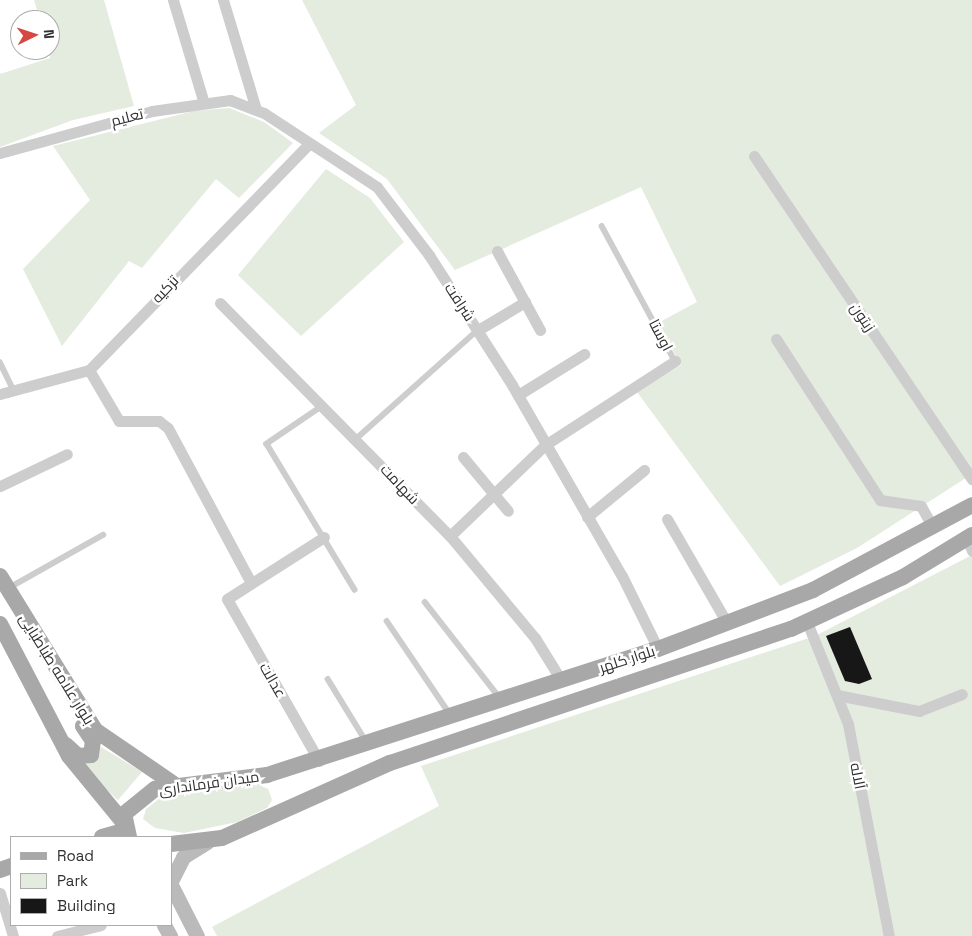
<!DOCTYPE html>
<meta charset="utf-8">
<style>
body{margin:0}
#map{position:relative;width:972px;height:936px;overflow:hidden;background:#fff;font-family:"Space Grotesk",Cairo,sans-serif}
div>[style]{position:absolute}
.green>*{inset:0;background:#e4ebdf}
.building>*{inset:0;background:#171717}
.lane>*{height:5.5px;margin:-2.75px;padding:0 2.75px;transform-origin:2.75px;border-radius:2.75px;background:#cdcdcd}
.street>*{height:11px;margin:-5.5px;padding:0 5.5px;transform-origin:5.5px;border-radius:5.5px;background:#cdcdcd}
.secondary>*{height:15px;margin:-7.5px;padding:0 7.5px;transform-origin:7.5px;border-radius:7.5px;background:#bababa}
.primary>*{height:16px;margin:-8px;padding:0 8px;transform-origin:8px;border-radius:8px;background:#a8a8a8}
span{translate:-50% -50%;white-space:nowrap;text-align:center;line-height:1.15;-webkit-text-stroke:5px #fff;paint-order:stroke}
.street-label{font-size:15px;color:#303030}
.legend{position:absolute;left:10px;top:836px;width:162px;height:90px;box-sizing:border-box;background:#fff;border:1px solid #acacac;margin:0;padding:6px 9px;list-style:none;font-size:15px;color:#303030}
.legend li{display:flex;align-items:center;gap:10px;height:25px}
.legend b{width:25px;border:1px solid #acacac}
.north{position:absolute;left:10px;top:10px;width:50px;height:50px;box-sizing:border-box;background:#fff;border:1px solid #acacac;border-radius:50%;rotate:86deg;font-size:14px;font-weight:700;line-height:20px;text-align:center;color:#303030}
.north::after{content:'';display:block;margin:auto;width:18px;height:22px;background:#d64643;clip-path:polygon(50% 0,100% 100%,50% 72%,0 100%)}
</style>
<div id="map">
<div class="green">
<div style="clip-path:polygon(34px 0,104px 0,134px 106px,73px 120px,0 147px,0 74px,50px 58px,50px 20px,40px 20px)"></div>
<div style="clip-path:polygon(302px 0,972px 0,972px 474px,857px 548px,780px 586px,637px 392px,681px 365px,658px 323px,697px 302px,641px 187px,455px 270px,387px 179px,319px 133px,356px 105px)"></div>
<div style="clip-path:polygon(229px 108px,264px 122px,293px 143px,239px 198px,216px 179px,142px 268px,129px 261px,62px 346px,23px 269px,90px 200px,53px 146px,194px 111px)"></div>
<div style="clip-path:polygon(326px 169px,370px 198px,404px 242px,301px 336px,238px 275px)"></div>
<div style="clip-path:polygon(972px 555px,972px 936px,217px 936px,212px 927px,439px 806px,421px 766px,815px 636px)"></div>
<div style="clip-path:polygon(101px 747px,142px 772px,118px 800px,80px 765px,95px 756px)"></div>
<div style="clip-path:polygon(257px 784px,268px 789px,272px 800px,267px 808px,237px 822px,184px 833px,155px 828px,143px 819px,146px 809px,163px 796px)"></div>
</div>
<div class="building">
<div style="clip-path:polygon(850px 627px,872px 679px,859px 684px,845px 681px,826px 636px)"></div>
</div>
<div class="lane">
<div style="left:602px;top:226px;width:153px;rotate:61.6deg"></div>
<div style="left:0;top:362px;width:30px;rotate:64deg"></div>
<div style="left:323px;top:406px;width:68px;rotate:145.8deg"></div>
<div style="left:267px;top:444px;width:170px;rotate:58.9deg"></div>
<div style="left:357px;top:438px;width:162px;rotate:-41.8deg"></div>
<div style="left:9px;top:588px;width:108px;rotate:-29.4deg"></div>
<div style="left:425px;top:602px;width:122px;rotate:52deg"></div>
<div style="left:387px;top:621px;width:112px;rotate:55.9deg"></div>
<div style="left:328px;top:679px;width:73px;rotate:58.5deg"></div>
</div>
<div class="street">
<div style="left:173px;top:0;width:104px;rotate:73.3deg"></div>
<div style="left:223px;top:0;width:114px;rotate:73.2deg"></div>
<div style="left:0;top:153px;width:158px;rotate:-15.4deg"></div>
<div style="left:152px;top:111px;width:79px;rotate:-8deg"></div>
<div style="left:230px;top:100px;width:36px;rotate:21deg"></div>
<div style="left:264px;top:113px;width:135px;rotate:33.2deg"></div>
<div style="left:377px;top:187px;width:86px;rotate:52.6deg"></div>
<div style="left:429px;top:255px;width:154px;rotate:57.4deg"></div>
<div style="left:512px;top:385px;width:220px;rotate:60.1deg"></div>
<div style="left:622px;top:576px;width:81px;rotate:63.7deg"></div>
<div style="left:754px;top:156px;width:390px;rotate:56deg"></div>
<div style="left:497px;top:251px;width:90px;rotate:61.4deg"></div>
<div style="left:220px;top:303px;width:327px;rotate:45.4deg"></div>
<div style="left:450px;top:536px;width:133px;rotate:50.2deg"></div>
<div style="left:535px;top:638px;width:49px;rotate:58.2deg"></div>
<div style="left:478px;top:330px;width:55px;rotate:-30.8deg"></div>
<div style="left:776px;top:339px;width:192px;rotate:57.1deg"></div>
<div style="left:880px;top:500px;width:41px;rotate:8.3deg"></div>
<div style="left:921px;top:506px;width:25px;rotate:61deg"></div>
<div style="left:89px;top:370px;width:59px;rotate:59.5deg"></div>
<div style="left:119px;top:421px;width:40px"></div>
<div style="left:159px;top:421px;width:11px;rotate:38deg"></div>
<div style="left:168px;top:428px;width:176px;rotate:61.8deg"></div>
<div style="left:0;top:394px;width:92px;rotate:-15.1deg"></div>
<div style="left:89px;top:370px;width:315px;rotate:-45.8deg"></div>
<div style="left:518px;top:395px;width:78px;rotate:-31.8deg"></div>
<div style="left:463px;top:457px;width:70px;rotate:50.2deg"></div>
<div style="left:0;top:486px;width:74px;rotate:-25.5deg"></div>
<div style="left:587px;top:517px;width:74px;rotate:-39.5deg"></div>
<div style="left:667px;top:519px;width:120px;rotate:60deg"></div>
<div style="left:450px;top:536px;width:132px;rotate:-43.8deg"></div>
<div style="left:545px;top:445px;width:155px;rotate:-32.9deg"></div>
<div style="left:967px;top:539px;width:13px;rotate:67deg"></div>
<div style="left:807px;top:622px;width:110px;rotate:68.1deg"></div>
<div style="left:848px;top:724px;width:216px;rotate:79.1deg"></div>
<div style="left:837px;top:695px;width:84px;rotate:11deg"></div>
<div style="left:919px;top:711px;width:46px;rotate:-21.6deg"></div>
<div style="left:319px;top:761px;width:186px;rotate:-119.6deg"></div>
<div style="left:227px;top:599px;width:115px;rotate:-32.6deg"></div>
<div style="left:0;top:893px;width:45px;rotate:73.2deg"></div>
<div style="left:57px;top:936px;width:45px;rotate:-14deg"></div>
</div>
<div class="secondary">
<div style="left:171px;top:881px;width:27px;rotate:-63deg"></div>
<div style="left:183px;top:857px;width:28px;rotate:-32deg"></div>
<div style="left:171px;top:885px;width:57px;rotate:63deg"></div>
<div style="left:164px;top:925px;width:13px;rotate:61deg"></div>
</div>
<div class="primary">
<div style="left:0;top:576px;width:181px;rotate:58.3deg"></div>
<div style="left:95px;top:730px;width:96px;rotate:34.4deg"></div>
<div style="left:0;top:624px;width:149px;rotate:62.4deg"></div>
<div style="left:69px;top:756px;width:85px;rotate:50.7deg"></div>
<div style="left:66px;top:745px;width:16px;rotate:43deg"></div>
<div style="left:78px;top:756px;width:13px;rotate:-4deg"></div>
<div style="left:91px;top:755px;width:14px;rotate:-82deg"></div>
<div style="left:93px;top:741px;width:18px;rotate:-124deg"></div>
<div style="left:102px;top:837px;width:25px;rotate:-16deg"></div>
<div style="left:129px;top:837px;width:24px;rotate:-102deg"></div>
<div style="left:124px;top:814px;width:40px;rotate:-39deg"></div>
<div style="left:155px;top:789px;width:113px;rotate:-7.1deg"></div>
<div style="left:267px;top:775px;width:411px;rotate:-17.9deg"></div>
<div style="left:658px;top:649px;width:166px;rotate:-20.8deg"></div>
<div style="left:813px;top:590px;width:180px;rotate:-28.1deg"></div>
<div style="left:171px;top:844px;width:51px;rotate:-6.7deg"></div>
<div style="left:222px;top:838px;width:184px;rotate:-24.1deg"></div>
<div style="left:390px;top:763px;width:423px;rotate:-18.5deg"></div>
<div style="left:791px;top:629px;width:123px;rotate:-24.9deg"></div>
<div style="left:903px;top:577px;width:81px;rotate:-31.3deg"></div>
<div style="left:0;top:870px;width:12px;rotate:-20deg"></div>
</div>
<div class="street-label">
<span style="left:127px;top:117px;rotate:-14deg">تعلیم</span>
<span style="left:165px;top:289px;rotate:-47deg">تزکیه</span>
<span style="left:460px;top:302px;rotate:57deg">شرافت</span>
<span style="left:863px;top:317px;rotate:56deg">زیتون</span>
<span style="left:661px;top:335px;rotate:62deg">اوستا</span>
<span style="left:400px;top:484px;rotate:47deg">شهامت</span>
<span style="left:627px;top:659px;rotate:-18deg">بلوار کلهر</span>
<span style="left:57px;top:669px;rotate:58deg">بلوار علامه طباطبایی</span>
<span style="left:273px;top:680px;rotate:60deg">عدالت</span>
<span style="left:858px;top:776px;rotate:79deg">آلاله</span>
<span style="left:209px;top:783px;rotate:-8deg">میدان فرمانداری</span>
</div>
<ul class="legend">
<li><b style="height:6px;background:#a8a8a8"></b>Road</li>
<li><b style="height:14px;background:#e4ebdf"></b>Park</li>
<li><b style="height:14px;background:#171717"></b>Building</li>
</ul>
<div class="north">N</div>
</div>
